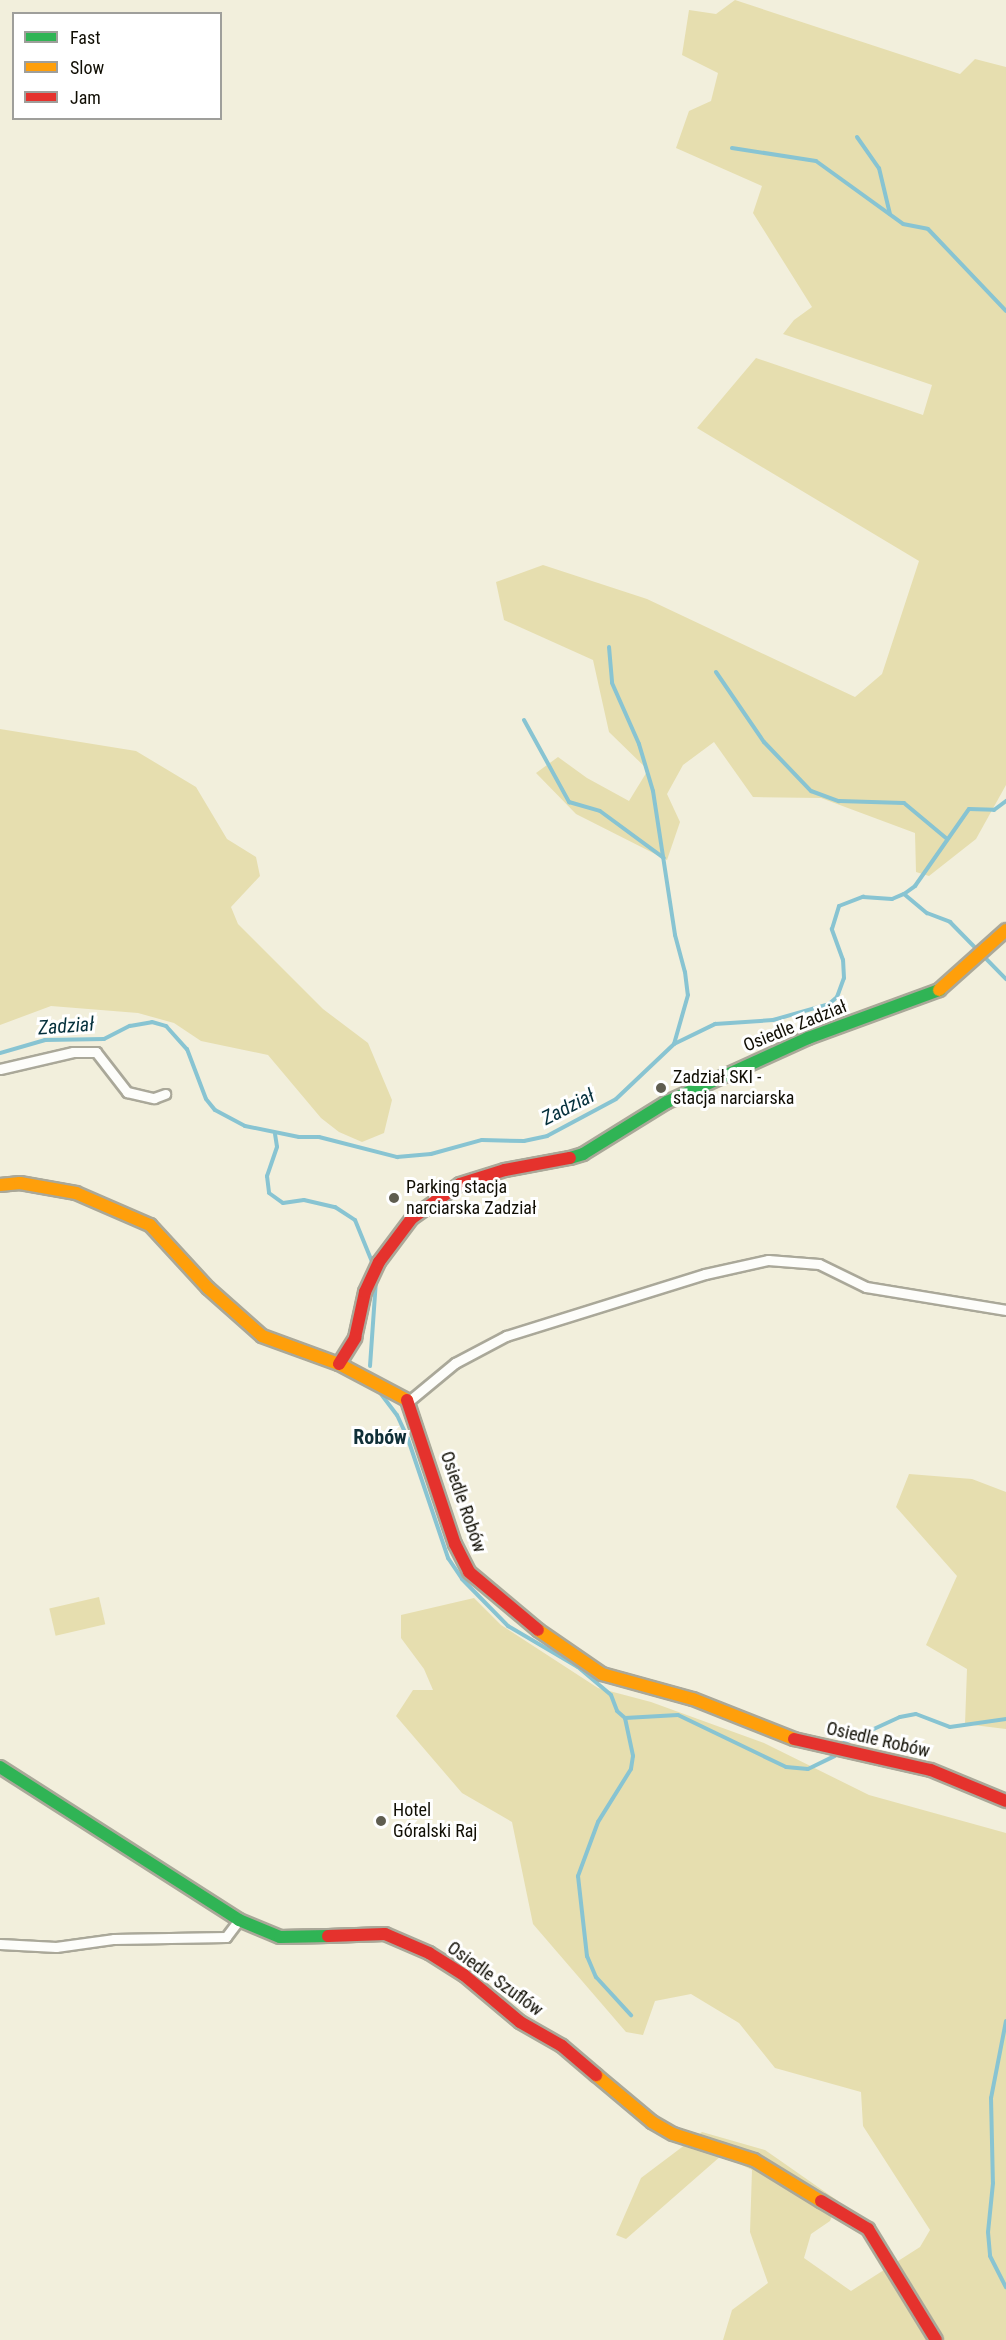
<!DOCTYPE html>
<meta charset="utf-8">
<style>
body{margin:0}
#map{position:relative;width:1006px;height:2340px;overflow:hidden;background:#f2efdc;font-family:"Roboto Condensed",sans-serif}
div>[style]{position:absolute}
.green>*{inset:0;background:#e6deaf;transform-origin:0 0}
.stream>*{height:4px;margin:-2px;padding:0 2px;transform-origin:2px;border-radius:2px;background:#88c4d2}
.roads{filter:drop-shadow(2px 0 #aaa899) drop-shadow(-2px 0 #aaa899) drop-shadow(0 2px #aaa899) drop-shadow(0 -2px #aaa899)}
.street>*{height:9px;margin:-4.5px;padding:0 4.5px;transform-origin:4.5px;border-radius:4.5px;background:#fdfdfa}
.fast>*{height:12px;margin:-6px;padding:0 6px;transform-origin:6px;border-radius:6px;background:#30b455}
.slow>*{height:12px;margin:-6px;padding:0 6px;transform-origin:6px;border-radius:6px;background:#ff9f0a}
.jam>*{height:12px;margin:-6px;padding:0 6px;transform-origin:6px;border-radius:6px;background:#e5322d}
.dots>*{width:16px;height:16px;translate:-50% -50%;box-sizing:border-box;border:3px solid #fff;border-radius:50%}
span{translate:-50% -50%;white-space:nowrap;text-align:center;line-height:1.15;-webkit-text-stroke:6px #fff;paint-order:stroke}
.street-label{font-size:18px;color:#100e04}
.poi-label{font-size:18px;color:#100e04}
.left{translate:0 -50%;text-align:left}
.water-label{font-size:20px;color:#05303c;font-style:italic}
.neighbourhood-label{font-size:20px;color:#102f38;font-weight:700}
.legend{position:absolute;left:12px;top:12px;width:210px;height:108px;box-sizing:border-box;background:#fff;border:2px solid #9f9f9b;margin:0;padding:8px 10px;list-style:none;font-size:18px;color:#100e04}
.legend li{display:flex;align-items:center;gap:12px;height:30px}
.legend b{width:30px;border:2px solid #9f9f9b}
</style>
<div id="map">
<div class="green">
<div style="clip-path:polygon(735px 0,960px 74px,975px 59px,1006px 67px,1006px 785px,976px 839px,929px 876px,916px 872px,915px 833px,821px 798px,753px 797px,714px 742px,683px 765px,667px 794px,680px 822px,667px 860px,576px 814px,536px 773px,558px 757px,587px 778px,629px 801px,648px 770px,609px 732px,593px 660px,504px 620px,496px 582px,543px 565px,647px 599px,855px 697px,882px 674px,919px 561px,697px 428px,756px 358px,923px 415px,932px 385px,783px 334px,794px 320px,812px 307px,753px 213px,762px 186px,676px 148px,689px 111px,711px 101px,718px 73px,682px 55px,689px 10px,716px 14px)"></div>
<div style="clip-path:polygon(0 729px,136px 751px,196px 787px,227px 839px,256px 857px,260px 876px,231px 907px,238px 924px,323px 1009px,368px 1043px,392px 1100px,384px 1133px,362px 1142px,339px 1132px,321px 1118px,268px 1055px,201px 1041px,174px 1023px,138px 1013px,51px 1006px,0 1025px)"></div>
<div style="clip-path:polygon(909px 1474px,972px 1479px,1006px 1492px,1006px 1729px,965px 1724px,967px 1669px,926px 1645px,957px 1576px,896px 1507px)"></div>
<div style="left:99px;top:1597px;width:28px;height:51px;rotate:77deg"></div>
<div style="clip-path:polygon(474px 1598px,501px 1625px,598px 1688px,651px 1702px,764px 1743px,869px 1795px,1006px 1833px,1006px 2340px,723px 2340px,732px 2310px,768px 2283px,750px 2232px,752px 2170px,722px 2155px,626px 2239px,616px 2235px,641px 2178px,702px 2132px,765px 2150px,838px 2201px,830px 2221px,811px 2234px,804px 2258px,851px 2291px,920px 2247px,930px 2230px,863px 2126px,861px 2092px,775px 2068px,739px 2023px,691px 1994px,655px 2001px,643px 2035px,626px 2032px,533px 1924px,512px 1822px,462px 1793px,396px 1716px,413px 1690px,433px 1690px,424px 1669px,401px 1638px,401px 1615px)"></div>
</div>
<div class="stream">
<div style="left:857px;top:137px;width:38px;rotate:55deg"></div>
<div style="left:879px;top:168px;width:47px;rotate:76.6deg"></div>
<div style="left:732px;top:148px;width:85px;rotate:8.8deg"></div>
<div style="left:816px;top:161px;width:107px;rotate:35.9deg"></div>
<div style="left:903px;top:224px;width:25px;rotate:11deg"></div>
<div style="left:928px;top:229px;width:113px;rotate:46.4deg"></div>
<div style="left:609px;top:647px;width:36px;rotate:85deg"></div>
<div style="left:612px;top:683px;width:67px;rotate:66.1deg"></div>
<div style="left:639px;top:744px;width:49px;rotate:73.4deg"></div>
<div style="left:653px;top:791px;width:146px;rotate:81.3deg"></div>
<div style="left:675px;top:935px;width:38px;rotate:75deg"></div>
<div style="left:685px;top:972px;width:23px;rotate:83deg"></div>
<div style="left:688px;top:995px;width:51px;rotate:105.9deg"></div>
<div style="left:716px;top:672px;width:85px;rotate:55.6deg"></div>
<div style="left:764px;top:742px;width:68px;rotate:46.2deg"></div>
<div style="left:811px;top:791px;width:30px;rotate:20deg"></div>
<div style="left:839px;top:801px;width:65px;rotate:1.8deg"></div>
<div style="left:904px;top:803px;width:55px;rotate:39.8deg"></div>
<div style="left:524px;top:720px;width:94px;rotate:61.2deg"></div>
<div style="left:569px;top:802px;width:32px;rotate:16deg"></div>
<div style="left:600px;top:811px;width:79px;rotate:36.3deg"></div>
<div style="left:904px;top:894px;width:30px;rotate:40deg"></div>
<div style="left:927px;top:913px;width:25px;rotate:21deg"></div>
<div style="left:950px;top:922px;width:80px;rotate:45.5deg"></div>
<div style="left:0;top:1053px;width:47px;rotate:-16.1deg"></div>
<div style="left:45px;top:1040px;width:59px;rotate:-1deg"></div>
<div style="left:104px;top:1039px;width:29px;rotate:-27deg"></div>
<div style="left:130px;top:1026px;width:22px;rotate:-10deg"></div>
<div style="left:152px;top:1022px;width:15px;rotate:16deg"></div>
<div style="left:166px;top:1026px;width:31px;rotate:48deg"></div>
<div style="left:187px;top:1049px;width:53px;rotate:69.2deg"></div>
<div style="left:206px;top:1099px;width:14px;rotate:51deg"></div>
<div style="left:215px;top:1110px;width:34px;rotate:28deg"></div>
<div style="left:245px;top:1126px;width:55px;rotate:11.5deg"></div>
<div style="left:299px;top:1137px;width:20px"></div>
<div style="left:319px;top:1137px;width:81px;rotate:14.4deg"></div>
<div style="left:397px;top:1157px;width:34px;rotate:-5deg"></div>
<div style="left:431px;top:1154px;width:53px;rotate:-15.4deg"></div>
<div style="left:482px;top:1140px;width:42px;rotate:1.4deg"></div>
<div style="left:524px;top:1141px;width:24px;rotate:-12deg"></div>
<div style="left:547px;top:1136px;width:78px;rotate:-28.2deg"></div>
<div style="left:616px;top:1099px;width:80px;rotate:-43.5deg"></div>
<div style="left:674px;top:1044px;width:46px;rotate:-26deg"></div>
<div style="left:715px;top:1024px;width:58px;rotate:-3.9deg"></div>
<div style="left:773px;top:1020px;width:58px;rotate:-15.9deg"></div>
<div style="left:829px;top:1004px;width:11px;rotate:-41deg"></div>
<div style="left:837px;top:997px;width:20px;rotate:-70deg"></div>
<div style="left:844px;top:978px;width:18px;rotate:-93deg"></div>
<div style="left:843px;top:960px;width:33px;rotate:-110deg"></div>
<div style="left:832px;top:929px;width:24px;rotate:-73deg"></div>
<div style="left:839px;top:906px;width:26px;rotate:-21deg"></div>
<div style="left:863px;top:897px;width:29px;rotate:4deg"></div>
<div style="left:892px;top:899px;width:13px;rotate:-23deg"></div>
<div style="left:904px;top:894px;width:14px;rotate:-36deg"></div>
<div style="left:915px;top:886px;width:94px;rotate:-55deg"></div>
<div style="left:969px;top:809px;width:25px;rotate:2deg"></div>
<div style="left:994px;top:810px;width:15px;rotate:-37deg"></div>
<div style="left:275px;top:1134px;width:13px;rotate:81deg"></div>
<div style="left:277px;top:1147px;width:31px;rotate:109deg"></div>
<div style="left:267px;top:1176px;width:17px;rotate:83deg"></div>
<div style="left:269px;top:1193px;width:17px;rotate:36deg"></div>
<div style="left:283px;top:1203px;width:21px;rotate:-8deg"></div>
<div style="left:304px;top:1200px;width:32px;rotate:13deg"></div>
<div style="left:335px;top:1207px;width:24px;rotate:33deg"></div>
<div style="left:355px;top:1220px;width:48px;rotate:67.8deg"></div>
<div style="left:370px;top:1366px;width:86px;rotate:-86deg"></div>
<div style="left:378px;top:1390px;width:31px;rotate:53deg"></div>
<div style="left:397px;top:1415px;width:26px;rotate:65deg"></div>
<div style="left:408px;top:1439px;width:126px;rotate:71.4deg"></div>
<div style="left:448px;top:1558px;width:25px;rotate:56deg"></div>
<div style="left:462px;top:1579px;width:66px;rotate:45.6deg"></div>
<div style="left:508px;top:1626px;width:81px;rotate:30.4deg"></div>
<div style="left:578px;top:1667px;width:43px;rotate:40.3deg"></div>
<div style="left:611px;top:1695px;width:17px;rotate:69deg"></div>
<div style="left:617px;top:1711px;width:11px;rotate:41deg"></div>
<div style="left:625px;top:1718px;width:53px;rotate:-3.2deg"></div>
<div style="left:678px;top:1715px;width:120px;rotate:25.7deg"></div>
<div style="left:786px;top:1767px;width:22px;rotate:5deg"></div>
<div style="left:808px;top:1769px;width:30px;rotate:-26deg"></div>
<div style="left:625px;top:1718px;width:39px;rotate:78deg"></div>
<div style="left:633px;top:1756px;width:13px;rotate:99deg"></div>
<div style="left:631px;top:1769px;width:62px;rotate:121.9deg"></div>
<div style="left:598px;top:1822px;width:58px;rotate:110.3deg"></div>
<div style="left:578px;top:1876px;width:81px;rotate:83.6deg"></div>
<div style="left:587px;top:1956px;width:23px;rotate:67deg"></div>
<div style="left:596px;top:1977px;width:52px;rotate:47.4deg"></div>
<div style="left:839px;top:1745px;width:67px;rotate:-24.7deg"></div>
<div style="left:900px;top:1717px;width:16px;rotate:-11deg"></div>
<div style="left:916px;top:1714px;width:36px;rotate:21deg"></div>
<div style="left:950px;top:1727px;width:57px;rotate:-8.1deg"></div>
<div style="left:1006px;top:2021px;width:78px;rotate:101deg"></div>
<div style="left:991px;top:2098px;width:85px;rotate:88.7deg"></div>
<div style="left:993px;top:2183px;width:49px;rotate:95.8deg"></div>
<div style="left:988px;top:2232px;width:24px;rotate:85deg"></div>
<div style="left:990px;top:2256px;width:35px;rotate:63deg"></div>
</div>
<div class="roads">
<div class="street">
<div style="left:0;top:1069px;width:75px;rotate:-13.1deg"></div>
<div style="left:73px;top:1052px;width:23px"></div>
<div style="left:96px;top:1052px;width:51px;rotate:52.2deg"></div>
<div style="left:127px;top:1092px;width:28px;rotate:13deg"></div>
<div style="left:154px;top:1098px;width:12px;rotate:-20deg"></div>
<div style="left:409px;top:1401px;width:60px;rotate:-39.6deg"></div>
<div style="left:455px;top:1363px;width:58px;rotate:-27.9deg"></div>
<div style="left:506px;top:1336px;width:208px;rotate:-17.3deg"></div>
<div style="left:705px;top:1274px;width:65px;rotate:-12.5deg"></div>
<div style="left:768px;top:1260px;width:51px;rotate:4.5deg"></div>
<div style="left:819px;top:1264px;width:52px;rotate:26.1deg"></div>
<div style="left:866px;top:1287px;width:142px;rotate:9.3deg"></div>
<div style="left:0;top:1944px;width:56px;rotate:3.1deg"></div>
<div style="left:56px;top:1947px;width:59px;rotate:-7.9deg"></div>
<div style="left:114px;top:1939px;width:112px;rotate:-1deg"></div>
<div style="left:226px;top:1937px;width:21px;rotate:-53deg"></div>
</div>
<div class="fast">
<div style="left:570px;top:1158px;width:14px;rotate:-17deg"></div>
<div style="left:583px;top:1154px;width:99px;rotate:-31.8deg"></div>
<div style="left:667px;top:1102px;width:155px;rotate:-24.4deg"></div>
<div style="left:808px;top:1038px;width:140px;rotate:-20.1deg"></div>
<div style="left:0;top:1767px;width:284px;rotate:32.6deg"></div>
<div style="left:239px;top:1920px;width:44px;rotate:22.5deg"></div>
<div style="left:280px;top:1937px;width:48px;rotate:-1.2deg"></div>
</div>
<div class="slow">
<div style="left:939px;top:990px;width:90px;rotate:-41.8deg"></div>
<div style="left:0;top:1185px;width:20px;rotate:-6deg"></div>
<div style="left:20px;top:1183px;width:57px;rotate:10.1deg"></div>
<div style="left:76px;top:1193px;width:81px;rotate:23.4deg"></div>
<div style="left:150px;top:1225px;width:86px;rotate:47.4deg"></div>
<div style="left:208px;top:1288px;width:72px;rotate:41.6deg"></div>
<div style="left:262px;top:1336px;width:82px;rotate:20deg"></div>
<div style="left:339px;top:1364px;width:77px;rotate:27.9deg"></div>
<div style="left:538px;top:1630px;width:78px;rotate:34.5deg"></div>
<div style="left:602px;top:1674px;width:94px;rotate:15.4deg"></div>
<div style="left:693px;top:1699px;width:109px;rotate:21.6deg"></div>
<div style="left:596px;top:2075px;width:73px;rotate:40deg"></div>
<div style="left:652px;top:2122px;width:24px;rotate:30deg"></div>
<div style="left:673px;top:2134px;width:85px;rotate:17.8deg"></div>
<div style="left:754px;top:2160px;width:79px;rotate:31.5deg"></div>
</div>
<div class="jam">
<div style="left:339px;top:1364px;width:31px;rotate:-58deg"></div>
<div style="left:355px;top:1338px;width:47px;rotate:-77.7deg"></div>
<div style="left:365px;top:1292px;width:33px;rotate:-65deg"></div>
<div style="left:379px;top:1262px;width:55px;rotate:-53.1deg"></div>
<div style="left:412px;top:1218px;width:59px;rotate:-35.3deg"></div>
<div style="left:460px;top:1184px;width:47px;rotate:-17.3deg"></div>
<div style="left:505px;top:1170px;width:66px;rotate:-10.5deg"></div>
<div style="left:407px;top:1400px;width:152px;rotate:71.6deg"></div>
<div style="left:455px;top:1544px;width:31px;rotate:63deg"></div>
<div style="left:469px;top:1572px;width:90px;rotate:40deg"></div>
<div style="left:794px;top:1739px;width:140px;rotate:12.8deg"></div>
<div style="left:931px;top:1770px;width:81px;rotate:22.5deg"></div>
<div style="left:328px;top:1936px;width:57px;rotate:-2deg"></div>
<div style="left:385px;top:1934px;width:48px;rotate:23.4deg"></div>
<div style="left:429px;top:1953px;width:41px;rotate:32.2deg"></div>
<div style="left:464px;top:1975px;width:73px;rotate:40deg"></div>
<div style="left:520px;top:2022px;width:48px;rotate:29.7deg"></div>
<div style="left:562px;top:2046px;width:45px;rotate:40.5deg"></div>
<div style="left:821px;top:2201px;width:55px;rotate:30.8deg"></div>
<div style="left:868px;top:2229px;width:130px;rotate:58.5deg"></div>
</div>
</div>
<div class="dots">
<div style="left:661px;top:1088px;background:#5f5d50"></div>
<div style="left:394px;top:1198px;background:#5f5d50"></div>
<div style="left:381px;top:1821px;background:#5f5d50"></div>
</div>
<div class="street-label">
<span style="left:795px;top:1026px;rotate:-22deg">Osiedle Zadział</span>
<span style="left:463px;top:1502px;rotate:71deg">Osiedle Robów</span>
<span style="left:878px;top:1740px;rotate:13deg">Osiedle Robów</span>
<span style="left:495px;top:1979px;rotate:36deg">Osiedle Szuflów</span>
</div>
<div class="poi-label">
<span class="left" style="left:673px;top:1088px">Zadział SKI -<br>stacja narciarska</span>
<span class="left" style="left:406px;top:1198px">Parking stacja<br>narciarska Zadział</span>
<span class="left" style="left:393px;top:1821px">Hotel<br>Góralski Raj</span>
</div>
<div class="water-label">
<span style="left:66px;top:1026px;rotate:-4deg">Zadział</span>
<span style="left:568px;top:1107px;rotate:-27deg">Zadział</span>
</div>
<div class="neighbourhood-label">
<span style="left:380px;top:1437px">Robów</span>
</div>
<ul class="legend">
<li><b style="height:8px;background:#30b455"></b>Fast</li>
<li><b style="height:8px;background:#ff9f0a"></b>Slow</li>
<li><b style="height:8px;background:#e5322d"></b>Jam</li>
</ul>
</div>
